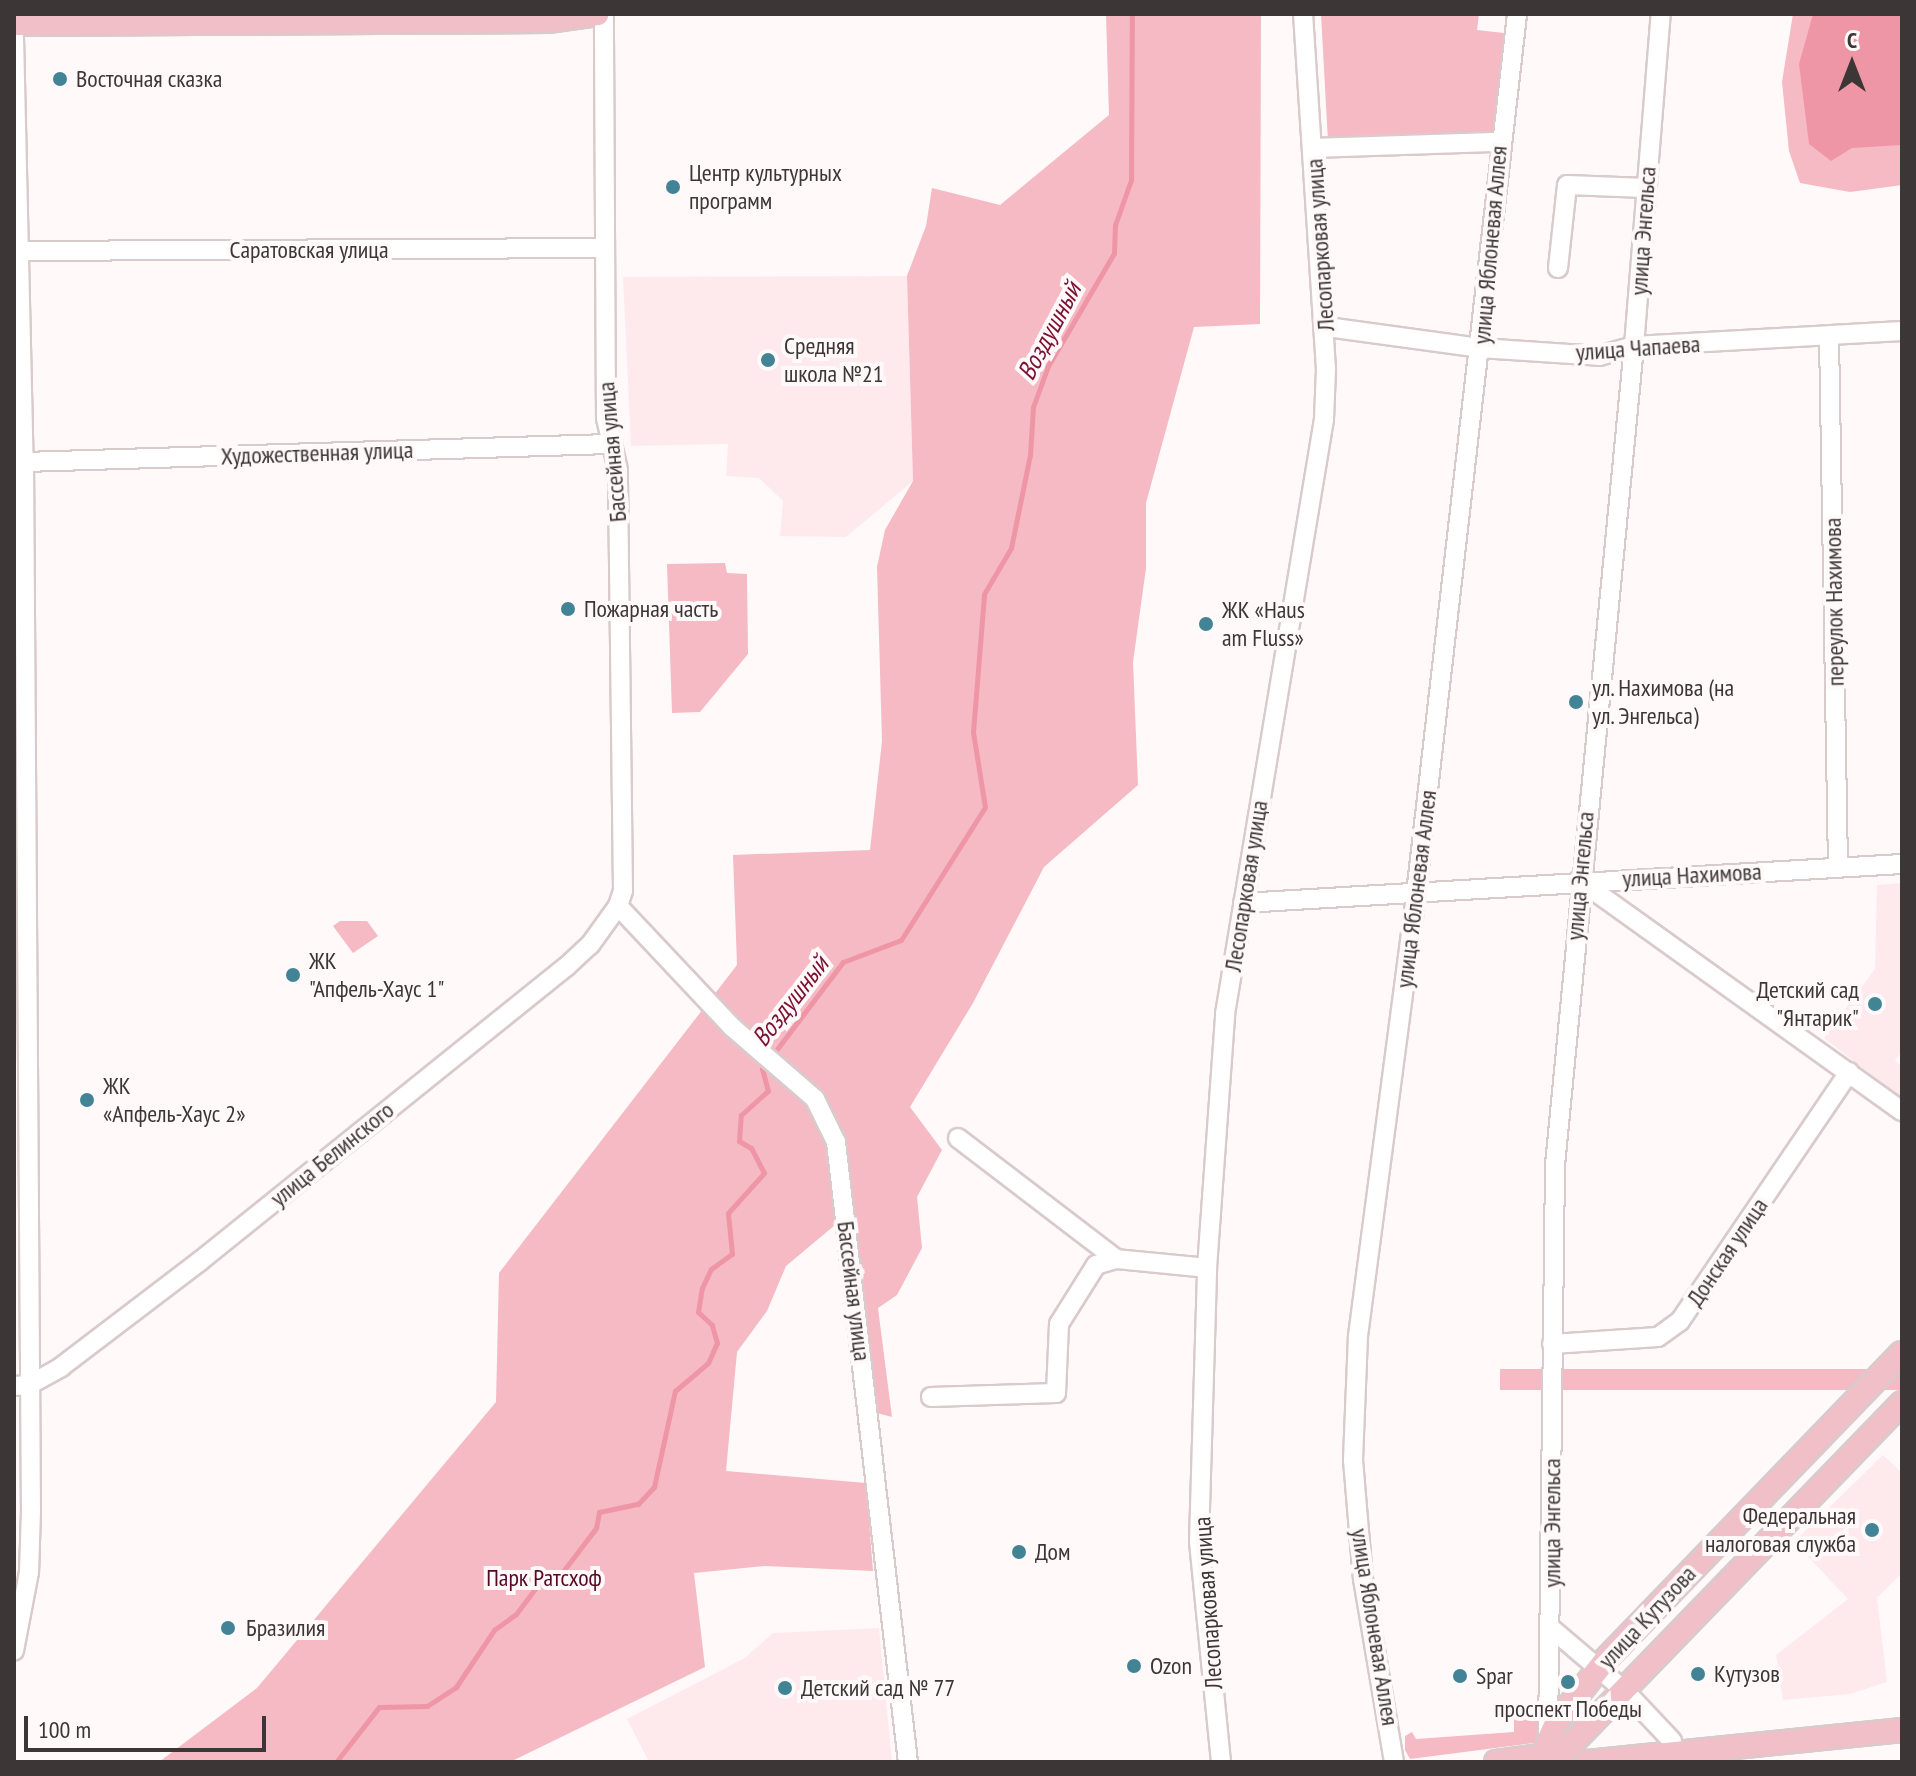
<!DOCTYPE html>
<meta charset="utf-8">
<style>
body{margin:0}
#map{position:relative;width:1916px;height:1776px;overflow:hidden;background:#fff9f9;font-family:"PT Sans Narrow",sans-serif}
div>[style]{position:absolute}
.built>*{inset:0;background:#feeaed}
.green>*{inset:0;background:#f5bac4;transform-origin:0 0}
.water>*{inset:0;background:#ef96a6}
.stream>*{height:5px;margin:-2.5px;padding:0 2.5px;transform-origin:2.5px;border-radius:2.5px;background:#ef96a6}
.roads{filter:drop-shadow(2px 0 #d9cacc) drop-shadow(-2px 0 #d9cacc) drop-shadow(0 2px #d9cacc) drop-shadow(0 -2px #d9cacc)}
.minor>*{height:18px;margin:-9px;padding:0 9px;transform-origin:9px;border-radius:9px;background:#fff}
.major>*{height:22px;margin:-11px;padding:0 11px;transform-origin:11px;border-radius:11px;background:#f1bfc8}
.tram>*{height:2px;margin:-1px;padding:0 1px;transform-origin:1px;border-radius:1px;background:#857f80}
.dots>*{width:22px;height:22px;translate:-50% -50%;box-sizing:border-box;border:4px solid #fff9f9;border-radius:50%}
span{translate:-50% -50%;white-space:nowrap;text-align:center;line-height:1.15;-webkit-text-stroke:8px #fff9f9;paint-order:stroke}
.poi-label{font-size:24px;color:#3c3637}
.left{translate:0 -50%;text-align:left}
.right{translate:-100% -50%;text-align:right}
.street-label{font-size:24px;color:#3c3637}
.park-label{font-size:24px;color:#570723}
.water-label{font-size:26px;color:#7b1135;font-style:italic}
.frame{position:absolute;inset:0;border:16px solid #3c3637;pointer-events:none}
.north{position:absolute;left:1812px;top:24px;width:80px;height:80px;-webkit-text-stroke:6px #fff9f9;paint-order:stroke;rotate:0deg;font-size:22px;font-weight:700;line-height:32px;text-align:center;color:#3c3637}
.north::after{content:'';display:block;margin:auto;width:28px;height:36px;background:#3c3637;clip-path:polygon(50% 0,100% 100%,50% 72%,0 100%)}
.scale{position:absolute;left:24px;top:1716px;width:242px;height:36px;box-sizing:border-box;border:4px solid #3c3637;border-top:0;padding-left:10px;font-size:24px;line-height:28px;white-space:nowrap;color:#3c3637;-webkit-text-stroke:6px #fff9f9;paint-order:stroke}
</style>
<div id="map">
<div class="built">
<div style="clip-path:polygon(907px 276px,913px 481px,846px 537px,780px 536px,783px 501px,759px 478px,726px 476px,728px 444px,631px 446px,623px 277px)"></div>
<div style="clip-path:polygon(1902px 883px,1902px 1051px,1895px 1061px,1902px 1066px,1902px 1099px,1824px 1038px,1875px 969px,1877px 885px)"></div>
<div style="clip-path:polygon(1883px 1455px,1902px 1473px,1902px 1573px,1877px 1598px,1887px 1682px,1850px 1694px,1783px 1700px,1776px 1655px,1848px 1599px,1794px 1542px)"></div>
<div style="clip-path:polygon(879px 1628px,892px 1762px,649px 1762px,627px 1719px,745px 1658px,773px 1633px)"></div>
</div>
<div class="green">
<div style="clip-path:polygon(1106px 14px,1261px 14px,1260px 324px,1194px 327px,1146px 503px,1146px 568px,1133px 662px,1138px 785px,1044px 867px,973px 1003px,910px 1107px,942px 1150px,917px 1197px,922px 1248px,897px 1295px,878px 1308px,892px 1417px,877px 1413px,862px 1305px,841px 1220px,786px 1266px,767px 1311px,737px 1352px,726px 1471px,866px 1483px,873px 1571px,765px 1566px,694px 1573px,705px 1667px,510px 1762px,159px 1762px,257px 1688px,496px 1402px,499px 1273px,737px 965px,733px 855px,870px 850px,882px 741px,877px 567px,885px 530px,913px 481px,907px 276px,926px 226px,932px 188px,1000px 205px,1109px 115px)"></div>
<div style="clip-path:polygon(1321px 14px,1479px 14px,1477px 30px,1504px 33px,1496px 135px,1328px 142px)"></div>
<div style="clip-path:polygon(1793px 14px,1902px 14px,1902px 185px,1850px 192px,1800px 183px,1789px 151px,1782px 82px)"></div>
<div style="clip-path:polygon(725px 563px,727px 573px,747px 574px,748px 654px,700px 712px,672px 713px,667px 564px)"></div>
<div style="clip-path:polygon(340px 921px,367px 921px,378px 936px,353px 953px,333px 926px)"></div>
<div style="left:1902px;top:1369px;width:21px;height:402px;rotate:90deg"></div>
<div style="clip-path:polygon(1514px 1713px,1540px 1715px,1542px 1742px,1410px 1759px,1405px 1750px,1405px 1736px,1412px 1732px,1416px 1739px,1514px 1732px)"></div>
</div>
<div class="water">
<div style="clip-path:polygon(1813px 14px,1902px 14px,1902px 145px,1852px 148px,1831px 161px,1809px 144px,1799px 64px)"></div>
</div>
<div class="stream">
<div style="left:336px;top:1762px;width:70px;rotate:-52deg"></div>
<div style="left:379px;top:1707px;width:48px;rotate:-1.2deg"></div>
<div style="left:427px;top:1706px;width:35px;rotate:-33deg"></div>
<div style="left:456px;top:1687px;width:69px;rotate:-56.3deg"></div>
<div style="left:494px;top:1630px;width:27px;rotate:-36deg"></div>
<div style="left:516px;top:1614px;width:41px;rotate:-52.9deg"></div>
<div style="left:541px;top:1581px;width:21px;rotate:-19deg"></div>
<div style="left:561px;top:1574px;width:58px;rotate:-52.7deg"></div>
<div style="left:596px;top:1528px;width:16px;rotate:-79deg"></div>
<div style="left:599px;top:1512px;width:40px;rotate:-12deg"></div>
<div style="left:638px;top:1504px;width:23px;rotate:-47deg"></div>
<div style="left:654px;top:1487px;width:98px;rotate:-77.7deg"></div>
<div style="left:675px;top:1391px;width:43px;rotate:-40.3deg"></div>
<div style="left:708px;top:1363px;width:22px;rotate:-66deg"></div>
<div style="left:717px;top:1343px;width:19px;rotate:-106deg"></div>
<div style="left:712px;top:1325px;width:19px;rotate:-137deg"></div>
<div style="left:698px;top:1312px;width:24px;rotate:-81deg"></div>
<div style="left:702px;top:1288px;width:21px;rotate:-65deg"></div>
<div style="left:711px;top:1269px;width:26px;rotate:-36deg"></div>
<div style="left:732px;top:1254px;width:41px;rotate:-95.6deg"></div>
<div style="left:728px;top:1213px;width:54px;rotate:-48deg"></div>
<div style="left:764px;top:1173px;width:28px;rotate:-117deg"></div>
<div style="left:751px;top:1148px;width:14px;rotate:-150deg"></div>
<div style="left:739px;top:1141px;width:26px;rotate:-86deg"></div>
<div style="left:741px;top:1115px;width:36px;rotate:-42deg"></div>
<div style="left:768px;top:1091px;width:23px;rotate:-105deg"></div>
<div style="left:762px;top:1069px;width:134px;rotate:-52.9deg"></div>
<div style="left:843px;top:962px;width:62px;rotate:-20.8deg"></div>
<div style="left:901px;top:940px;width:157px;rotate:-57.7deg"></div>
<div style="left:985px;top:807px;width:76px;rotate:-99.1deg"></div>
<div style="left:973px;top:732px;width:138px;rotate:-85.4deg"></div>
<div style="left:984px;top:594px;width:53px;rotate:-59.6deg"></div>
<div style="left:1011px;top:548px;width:95px;rotate:-78.5deg"></div>
<div style="left:1030px;top:455px;width:48px;rotate:-86.4deg"></div>
<div style="left:1033px;top:407px;width:44px;rotate:-69.9deg"></div>
<div style="left:1048px;top:366px;width:131px;rotate:-59.7deg"></div>
<div style="left:1114px;top:253px;width:28px;rotate:-88deg"></div>
<div style="left:1115px;top:225px;width:48px;rotate:-70.4deg"></div>
<div style="left:1131px;top:180px;width:166px;rotate:-89.7deg"></div>
</div>
<div class="roads">
<div class="minor">
<div style="left:14px;top:37px;width:425px;rotate:88.7deg"></div>
<div style="left:24px;top:462px;width:1048px;rotate:89.62deg"></div>
<div style="left:31px;top:1510px;width:62px;rotate:91.8deg"></div>
<div style="left:29px;top:1572px;width:80px;rotate:100.8deg"></div>
<div style="left:1314px;top:148px;width:185px;rotate:-1.9deg"></div>
<div style="left:14px;top:251px;width:590px;rotate:-0.29deg"></div>
<div style="left:1558px;top:268px;width:83px;rotate:-83.8deg"></div>
<div style="left:1567px;top:185px;width:79px;rotate:2.2deg"></div>
<div style="left:1327px;top:327px;width:154px;rotate:7.8deg"></div>
<div style="left:1480px;top:348px;width:119px;rotate:3.8deg"></div>
<div style="left:1599px;top:356px;width:36px;rotate:-16deg"></div>
<div style="left:1634px;top:346px;width:268px;rotate:-3.2deg"></div>
<div style="left:1829px;top:336px;width:531px;rotate:89.03deg"></div>
<div style="left:24px;top:462px;width:585px;rotate:-1.76deg"></div>
<div style="left:1579px;top:880px;width:397px;rotate:35.6deg"></div>
<div style="left:1243px;top:903px;width:660px;rotate:-3.39deg"></div>
<div style="left:618px;top:906px;width:166px;rotate:46.7deg"></div>
<div style="left:732px;top:1027px;width:110px;rotate:40.9deg"></div>
<div style="left:815px;top:1099px;width:48px;rotate:64deg"></div>
<div style="left:836px;top:1142px;width:624px;rotate:83.38deg"></div>
<div style="left:958px;top:1138px;width:199px;rotate:37.4deg"></div>
<div style="left:1116px;top:1259px;width:91px;rotate:5.6deg"></div>
<div style="left:1552px;top:1344px;width:106px;rotate:-3.8deg"></div>
<div style="left:1658px;top:1337px;width:27px;rotate:-36deg"></div>
<div style="left:1680px;top:1321px;width:301px;rotate:-55.8deg"></div>
<div style="left:14px;top:1386px;width:15px;rotate:-4deg"></div>
<div style="left:29px;top:1385px;width:37px;rotate:-29deg"></div>
<div style="left:61px;top:1367px;width:175px;rotate:-37.3deg"></div>
<div style="left:200px;top:1261px;width:469px;rotate:-38.8deg"></div>
<div style="left:566px;top:967px;width:33px;rotate:-43deg"></div>
<div style="left:590px;top:945px;width:48px;rotate:-54.3deg"></div>
<div style="left:618px;top:906px;width:16px;rotate:-72deg"></div>
<div style="left:623px;top:891px;width:421px;rotate:-90.7deg"></div>
<div style="left:618px;top:470px;width:53px;rotate:-103deg"></div>
<div style="left:606px;top:418px;width:404px;rotate:-90.3deg"></div>
<div style="left:931px;top:1397px;width:125px;rotate:-1.8deg"></div>
<div style="left:1056px;top:1393px;width:69px;rotate:-87.5deg"></div>
<div style="left:1059px;top:1324px;width:70px;rotate:-57.9deg"></div>
<div style="left:1096px;top:1265px;width:21px;rotate:-17deg"></div>
<div style="left:1552px;top:1629px;width:94px;rotate:40.3deg"></div>
<div style="left:1624px;top:1690px;width:70px;rotate:46.7deg"></div>
<div style="left:1548px;top:1738px;width:573px;rotate:-89.3deg"></div>
<div style="left:1555px;top:1165px;width:823px;rotate:-84.49deg"></div>
<div style="left:1634px;top:346px;width:333px;rotate:-85.4deg"></div>
<div style="left:1221px;top:1762px;width:221px;rotate:-95.7deg"></div>
<div style="left:1199px;top:1542px;width:274px;rotate:-88.3deg"></div>
<div style="left:1207px;top:1268px;width:255px;rotate:-85.9deg"></div>
<div style="left:1225px;top:1014px;width:603px;rotate:-80.55deg"></div>
<div style="left:1324px;top:419px;width:50px;rotate:-87.7deg"></div>
<div style="left:1326px;top:369px;width:356px;rotate:-93.7deg"></div>
<div style="left:1394px;top:1762px;width:186px;rotate:-99.6deg"></div>
<div style="left:1363px;top:1579px;width:119px;rotate:-94.8deg"></div>
<div style="left:1353px;top:1460px;width:124px;rotate:-87.7deg"></div>
<div style="left:1358px;top:1336px;width:446px;rotate:-82.5deg"></div>
<div style="left:1416px;top:894px;width:886px;rotate:-83.45deg"></div>
</div>
<div class="major">
<div style="left:14px;top:24px;width:534px;rotate:-0.32deg"></div>
<div style="left:548px;top:21px;width:50px;rotate:-8deg"></div>
<div style="left:1496px;top:1762px;width:67px;rotate:-7.8deg"></div>
<div style="left:1549px;top:1762px;width:21px;rotate:-93deg"></div>
<div style="left:1548px;top:1741px;width:22px;rotate:-66deg"></div>
<div style="left:1557px;top:1721px;width:80px;rotate:-51.6deg"></div>
<div style="left:1607px;top:1658px;width:424px;rotate:-46deg"></div>
<div style="left:1554px;top:1762px;width:500px;rotate:-45.9deg"></div>
<div style="left:1587px;top:1762px;width:317px;rotate:-5.8deg"></div>
</div>
</div>
<div class="tram">
<div style="left:213px;top:14px;width:47px"></div>
</div>
<div class="dots">
<div style="left:60px;top:79px;background:#428496"></div>
<div style="left:673px;top:187px;background:#428496"></div>
<div style="left:768px;top:360px;background:#428496"></div>
<div style="left:568px;top:609px;background:#428496"></div>
<div style="left:1206px;top:624px;background:#428496"></div>
<div style="left:1576px;top:702px;background:#428496"></div>
<div style="left:293px;top:975px;background:#428496"></div>
<div style="left:1875px;top:1004px;background:#428496"></div>
<div style="left:87px;top:1100px;background:#428496"></div>
<div style="left:1872px;top:1530px;background:#428496"></div>
<div style="left:1019px;top:1552px;background:#428496"></div>
<div style="left:228px;top:1628px;background:#428496"></div>
<div style="left:1134px;top:1666px;background:#428496"></div>
<div style="left:1698px;top:1674px;background:#428496"></div>
<div style="left:1460px;top:1676px;background:#428496"></div>
<div style="left:1568px;top:1682px;background:#428496"></div>
<div style="left:785px;top:1688px;background:#428496"></div>
</div>
<div class="poi-label">
<span class="left" style="left:76px;top:79px">Восточная сказка</span>
<span class="left" style="left:689px;top:187px">Центр культурных<br>программ</span>
<span class="left" style="left:784px;top:360px">Средняя<br>школа №21</span>
<span class="left" style="left:584px;top:609px">Пожарная часть</span>
<span class="left" style="left:1222px;top:624px">ЖК «Haus<br>am Fluss»</span>
<span class="left" style="left:1592px;top:702px">ул. Нахимова (на<br>ул. Энгельса)</span>
<span class="left" style="left:309px;top:975px">ЖК<br>"Апфель-Хаус 1"</span>
<span class="right" style="left:1859px;top:1004px">Детский сад<br>"Янтарик"</span>
<span class="left" style="left:103px;top:1100px">ЖК<br>«Апфель-Хаус 2»</span>
<span class="right" style="left:1856px;top:1530px">Федеральная<br>налоговая служба</span>
<span class="left" style="left:1035px;top:1552px">Дом</span>
<span class="left" style="left:246px;top:1628px">Бразилия</span>
<span class="left" style="left:1150px;top:1666px">Ozon</span>
<span class="left" style="left:1714px;top:1674px">Кутузов</span>
<span class="left" style="left:1476px;top:1676px">Spar</span>
<span class="left" style="left:801px;top:1688px">Детский сад № 77</span>
<span style="left:1568px;top:1709px">проспект Победы</span>
</div>
<div class="street-label">
<span style="left:1643px;top:231px;rotate:-86deg">улица Энгельса</span>
<span style="left:1320px;top:245px;rotate:-94deg">Лесопарковая улица</span>
<span style="left:1490px;top:245px;rotate:-85deg">улица Яблоневая Аллея</span>
<span style="left:309px;top:250px">Саратовская улица</span>
<span style="left:1638px;top:348px;rotate:-4deg">улица Чапаева</span>
<span style="left:612px;top:452px;rotate:-95deg">Бассейная улица</span>
<span style="left:317px;top:453px;rotate:-2deg">Художественная улица</span>
<span style="left:1834px;top:602px;rotate:-91deg">переулок Нахимова</span>
<span style="left:1692px;top:875px;rotate:-3deg">улица Нахимова</span>
<span style="left:1580px;top:876px;rotate:-85deg">улица Энгельса</span>
<span style="left:1246px;top:886px;rotate:-81deg">Лесопарковая улица</span>
<span style="left:1416px;top:889px;rotate:-83deg">улица Яблоневая Аллея</span>
<span style="left:332px;top:1154px;rotate:-39deg">улица Белинского</span>
<span style="left:1727px;top:1252px;rotate:-56deg">Донская улица</span>
<span style="left:854px;top:1291px;rotate:83deg">Бассейная улица</span>
<span style="left:1552px;top:1523px;rotate:-90deg">улица Энгельса</span>
<span style="left:1208px;top:1603px;rotate:-94deg">Лесопарковая улица</span>
<span style="left:1647px;top:1617px;rotate:-47deg">улица Кутузова</span>
<span style="left:1375px;top:1627px;rotate:81deg">улица Яблоневая Аллея</span>
</div>
<div class="park-label">
<span style="left:544px;top:1578px">Парк Ратсхоф</span>
</div>
<div class="water-label">
<span style="left:1049px;top:331px;rotate:-62deg">Воздушный</span>
<span style="left:790px;top:1001px;rotate:-52deg">Воздушный</span>
</div>
<div class="frame"></div>
<div class="north">С</div>
<div class="scale">100 m</div>
</div>
